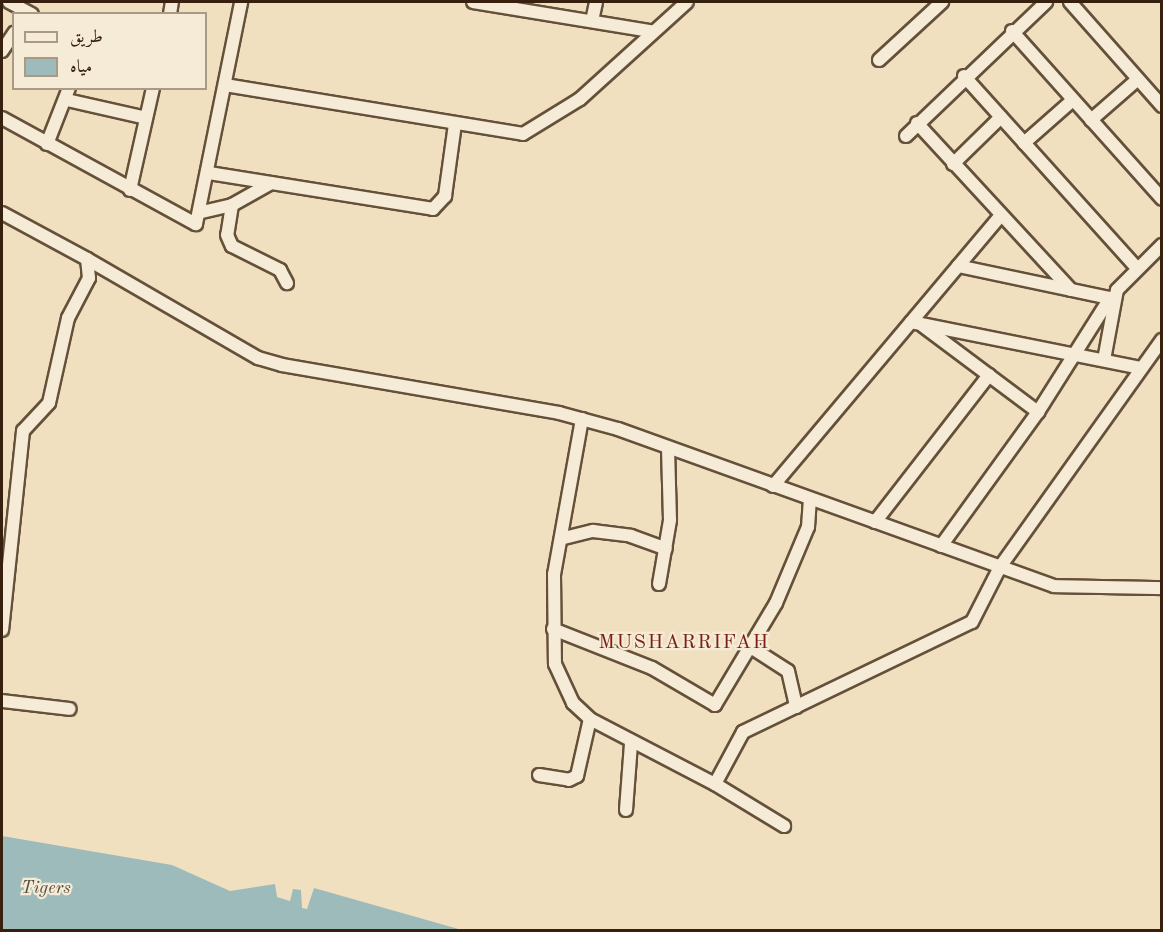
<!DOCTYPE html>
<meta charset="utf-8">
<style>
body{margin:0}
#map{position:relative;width:1163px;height:932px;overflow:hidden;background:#f0e0c0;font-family:"Old Standard TT",Amiri,serif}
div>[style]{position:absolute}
.water>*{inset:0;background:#9ebbbc}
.roads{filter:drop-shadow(2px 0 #65503a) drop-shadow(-2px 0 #65503a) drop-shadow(0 2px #65503a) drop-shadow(0 -2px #65503a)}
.minor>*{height:12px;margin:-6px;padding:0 6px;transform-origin:6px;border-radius:6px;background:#f5ebd6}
span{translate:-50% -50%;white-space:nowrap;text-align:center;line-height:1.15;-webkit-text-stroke:4.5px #f5ebd6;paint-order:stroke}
.water-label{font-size:18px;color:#564e42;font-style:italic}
.quarter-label{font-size:20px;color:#7a1f14;letter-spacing:1.5px}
.frame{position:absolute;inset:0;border:3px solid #37200e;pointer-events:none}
.legend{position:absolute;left:12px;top:12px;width:195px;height:78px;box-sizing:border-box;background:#f5ebd6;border:2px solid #a99a86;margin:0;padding:8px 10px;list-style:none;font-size:18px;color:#37200e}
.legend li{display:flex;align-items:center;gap:12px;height:30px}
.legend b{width:30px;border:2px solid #a99a86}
</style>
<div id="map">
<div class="water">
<div style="clip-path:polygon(2px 836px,172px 865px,230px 891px,275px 884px,277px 897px,290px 901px,293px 889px,301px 890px,302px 908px,307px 909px,314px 888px,462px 930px,2px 930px)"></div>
</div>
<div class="roads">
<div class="minor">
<div style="left:9px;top:2px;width:26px;rotate:28deg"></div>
<div style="left:473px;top:2px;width:180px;rotate:9.3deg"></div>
<div style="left:1070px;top:2px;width:139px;rotate:48.5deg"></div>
<div style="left:170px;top:14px;width:12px;rotate:-81deg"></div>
<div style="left:592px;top:21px;width:19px;rotate:-78deg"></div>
<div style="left:1012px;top:31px;width:225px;rotate:48.2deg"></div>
<div style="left:2px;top:51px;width:22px;rotate:-56deg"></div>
<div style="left:879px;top:60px;width:86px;rotate:-42.6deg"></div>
<div style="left:964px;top:76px;width:257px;rotate:48deg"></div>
<div style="left:225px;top:85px;width:302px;rotate:9.3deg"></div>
<div style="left:523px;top:134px;width:67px;rotate:-31.6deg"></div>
<div style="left:580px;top:99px;width:144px;rotate:-42.2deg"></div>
<div style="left:67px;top:100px;width:81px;rotate:12.8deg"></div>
<div style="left:2px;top:118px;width:221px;rotate:28.7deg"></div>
<div style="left:196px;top:224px;width:227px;rotate:-78.5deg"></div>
<div style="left:1091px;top:120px;width:62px;rotate:-41.1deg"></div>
<div style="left:917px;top:123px;width:227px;rotate:47.3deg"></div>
<div style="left:906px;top:136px;width:194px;rotate:-43.7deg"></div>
<div style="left:1024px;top:143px;width:65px;rotate:-41.3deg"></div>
<div style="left:47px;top:144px;width:60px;rotate:-68.6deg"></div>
<div style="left:953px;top:164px;width:67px;rotate:-44.4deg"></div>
<div style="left:209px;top:173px;width:227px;rotate:9.1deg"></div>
<div style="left:433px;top:209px;width:18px;rotate:-47deg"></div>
<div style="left:445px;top:196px;width:73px;rotate:-82.1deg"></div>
<div style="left:130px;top:190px;width:105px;rotate:-77.3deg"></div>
<div style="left:232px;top:205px;width:30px;rotate:99deg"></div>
<div style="left:227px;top:235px;width:12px;rotate:66deg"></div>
<div style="left:232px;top:246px;width:54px;rotate:26.6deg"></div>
<div style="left:280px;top:270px;width:15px;rotate:62deg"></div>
<div style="left:202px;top:212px;width:31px;rotate:-13deg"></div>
<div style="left:232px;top:205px;width:45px;rotate:-29.4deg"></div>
<div style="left:2px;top:213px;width:97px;rotate:28.4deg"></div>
<div style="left:87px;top:259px;width:19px;rotate:84deg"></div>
<div style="left:89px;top:278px;width:45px;rotate:117.7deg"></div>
<div style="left:68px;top:318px;width:87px;rotate:102.6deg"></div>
<div style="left:49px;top:403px;width:38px;rotate:133deg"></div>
<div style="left:23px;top:431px;width:200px;rotate:96deg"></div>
<div style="left:87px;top:259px;width:198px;rotate:30.1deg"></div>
<div style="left:258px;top:358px;width:25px;rotate:16deg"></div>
<div style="left:282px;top:365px;width:281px;rotate:9.8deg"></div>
<div style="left:559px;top:413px;width:61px;rotate:15.2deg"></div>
<div style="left:618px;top:429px;width:463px;rotate:19.8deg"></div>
<div style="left:1054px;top:586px;width:108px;rotate:1.1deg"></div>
<div style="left:958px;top:266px;width:159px;rotate:11.9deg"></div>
<div style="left:911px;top:322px;width:235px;rotate:11.3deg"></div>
<div style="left:923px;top:326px;width:144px;rotate:36.8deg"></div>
<div style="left:1104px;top:360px;width:71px;rotate:-79.5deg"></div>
<div style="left:1117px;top:290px;width:64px;rotate:-45deg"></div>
<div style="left:582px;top:419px;width:158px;rotate:100.2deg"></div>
<div style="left:554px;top:574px;width:90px;rotate:89.4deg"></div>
<div style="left:555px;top:664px;width:43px;rotate:65.2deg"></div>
<div style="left:573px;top:703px;width:23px;rotate:43deg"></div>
<div style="left:590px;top:719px;width:141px;rotate:27.5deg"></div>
<div style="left:715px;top:784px;width:59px;rotate:-61.7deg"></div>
<div style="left:743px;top:732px;width:254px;rotate:-25.7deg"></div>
<div style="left:972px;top:622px;width:62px;rotate:-63deg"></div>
<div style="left:1000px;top:567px;width:279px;rotate:-54.5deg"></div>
<div style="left:773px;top:486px;width:353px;rotate:-49.9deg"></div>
<div style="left:875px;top:522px;width:186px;rotate:-52.2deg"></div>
<div style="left:564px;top:538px;width:30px;rotate:-14deg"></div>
<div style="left:593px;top:531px;width:38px;rotate:7deg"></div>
<div style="left:631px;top:536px;width:37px;rotate:20deg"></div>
<div style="left:941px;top:546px;width:165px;rotate:-54.1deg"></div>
<div style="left:1038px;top:412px;width:135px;rotate:-57.7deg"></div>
<div style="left:659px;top:584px;width:65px;rotate:-80.2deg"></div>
<div style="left:670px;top:520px;width:72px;rotate:-91.6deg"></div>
<div style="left:553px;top:629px;width:106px;rotate:21.5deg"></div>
<div style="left:652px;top:668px;width:73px;rotate:30.4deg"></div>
<div style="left:715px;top:705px;width:119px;rotate:-59.1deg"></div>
<div style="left:776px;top:603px;width:82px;rotate:-67.2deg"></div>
<div style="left:808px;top:527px;width:28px;rotate:-86deg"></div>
<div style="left:749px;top:646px;width:46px;rotate:32.7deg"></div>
<div style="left:788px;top:671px;width:37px;rotate:77deg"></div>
<div style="left:2px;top:701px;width:68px;rotate:6.7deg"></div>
<div style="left:539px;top:775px;width:30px;rotate:9deg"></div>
<div style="left:569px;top:780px;width:9px;rotate:-27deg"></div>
<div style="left:577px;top:776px;width:58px;rotate:-77.2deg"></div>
<div style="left:715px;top:784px;width:81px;rotate:31.3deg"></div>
<div style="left:626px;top:810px;width:66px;rotate:-85.7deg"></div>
</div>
</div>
<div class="water-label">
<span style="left:46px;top:888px">Tigers</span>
</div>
<div class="quarter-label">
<span style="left:684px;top:643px">MUSHARRIFAH</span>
</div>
<div class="frame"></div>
<ul class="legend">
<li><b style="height:8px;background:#f5ebd6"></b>طريق</li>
<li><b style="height:16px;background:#9ebbbc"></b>مياه</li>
</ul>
</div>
